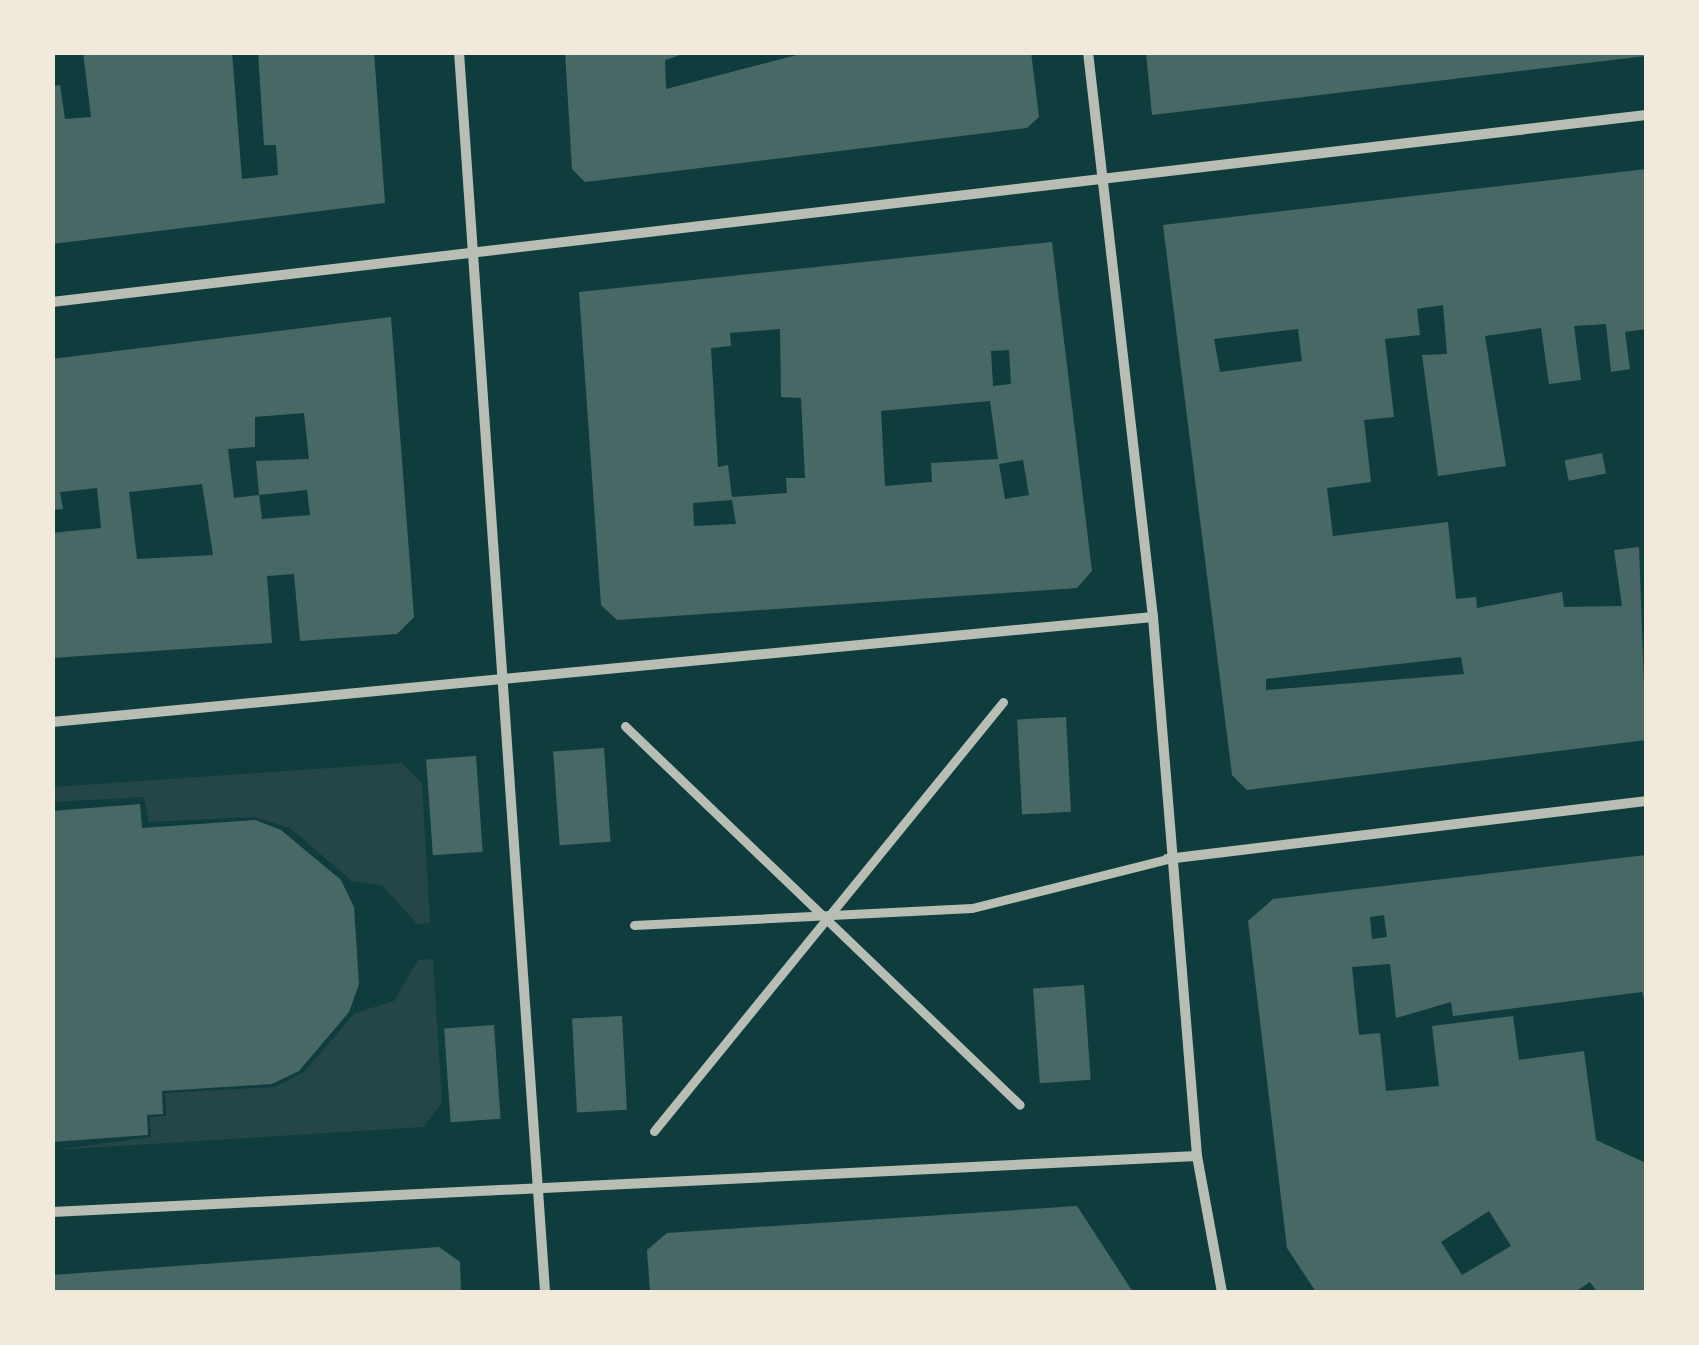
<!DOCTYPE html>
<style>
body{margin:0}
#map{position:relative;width:1699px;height:1345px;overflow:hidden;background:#0f3d3e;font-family:Rubik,sans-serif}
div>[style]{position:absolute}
.green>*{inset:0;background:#244646}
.building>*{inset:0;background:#486865;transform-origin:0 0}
.pedestrian>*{height:9px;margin:-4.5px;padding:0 4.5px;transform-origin:4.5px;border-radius:4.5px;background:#b8beb3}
.minor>*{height:10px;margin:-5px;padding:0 5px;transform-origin:5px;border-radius:5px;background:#b8beb3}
span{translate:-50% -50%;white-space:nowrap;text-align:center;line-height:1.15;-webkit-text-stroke:8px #f1e9da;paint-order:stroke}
.frame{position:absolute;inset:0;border:55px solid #f1e9da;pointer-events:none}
</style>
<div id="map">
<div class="green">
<div style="clip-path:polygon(402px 763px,422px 783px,430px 923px,417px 924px,382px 885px,352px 881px,290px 828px,254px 817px,149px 822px,144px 797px,53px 802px,53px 787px)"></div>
<div style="clip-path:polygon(433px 959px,442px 1103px,423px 1127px,53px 1150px,151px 1137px,150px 1117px,166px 1116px,165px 1093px,275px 1087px,304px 1072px,355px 1013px,394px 1001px,418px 960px)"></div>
</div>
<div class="building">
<div style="clip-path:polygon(83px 52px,232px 52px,242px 179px,278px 175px,276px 145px,264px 145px,258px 52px,374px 52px,385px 203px,52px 244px,52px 87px,60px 85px,65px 119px,91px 117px)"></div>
<div style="clip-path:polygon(565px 52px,689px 52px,665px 60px,666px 89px,808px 52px,1031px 52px,1039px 117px,1027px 128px,585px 182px,572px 169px)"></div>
<div style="clip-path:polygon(1146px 52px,1646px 52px,1646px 56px,1152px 115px)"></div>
<div style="clip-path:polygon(evenodd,1646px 169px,1646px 329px,1625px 332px,1630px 369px,1611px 372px,1606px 324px,1574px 326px,1581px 380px,1549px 384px,1541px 328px,1485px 336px,1506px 466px,1438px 476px,1422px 355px,1447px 354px,1443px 305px,1417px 309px,1420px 335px,1385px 339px,1394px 417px,1364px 420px,1371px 482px,1327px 488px,1333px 536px,1448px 522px,1456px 599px,1476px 597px,1477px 608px,1562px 592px,1564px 607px,1622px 606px,1614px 550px,1639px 547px,1646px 740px,1247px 790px,1232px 775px,1163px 225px,1646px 169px,1298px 329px,1302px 361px,1220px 372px,1214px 339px,1298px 329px,1646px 169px,1461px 657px,1464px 674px,1266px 690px,1266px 679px,1461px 657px)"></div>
<div style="clip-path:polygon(evenodd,1052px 242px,1092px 571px,1077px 588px,617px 620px,601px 605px,579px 292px,1052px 242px,780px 329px,781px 397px,801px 398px,805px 478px,786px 478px,787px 493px,732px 497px,728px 465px,718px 467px,711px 348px,731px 346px,730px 333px,780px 329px,1052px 242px,1009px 350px,1011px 384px,993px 386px,991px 351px,1009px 350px,1052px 242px,990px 401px,998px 459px,931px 463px,932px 482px,885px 486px,881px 411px,990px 401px,1052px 242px,1023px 460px,1029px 495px,1005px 499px,999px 464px,1023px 460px,1052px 242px,732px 500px,736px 524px,694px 526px,693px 503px,732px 500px)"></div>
<div style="clip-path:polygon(evenodd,391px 317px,414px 617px,397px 634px,300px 641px,294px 574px,267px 576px,272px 643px,52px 658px,52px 533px,101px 528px,97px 488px,60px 492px,63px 509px,52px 510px,52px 359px,391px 317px,304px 413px,309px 459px,256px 461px,259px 495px,307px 490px,310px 515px,262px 519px,259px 495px,234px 498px,228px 449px,255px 447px,255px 417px,304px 413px,391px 317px,202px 484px,213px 555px,137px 559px,129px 492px,202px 484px)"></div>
<div style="left:1602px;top:453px;width:21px;height:38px;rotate:79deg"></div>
<div style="left:1066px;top:717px;width:95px;height:49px;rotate:87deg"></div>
<div style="left:604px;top:748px;width:94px;height:51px;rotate:86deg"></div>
<div style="left:476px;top:756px;width:96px;height:50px;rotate:86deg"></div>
<div style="clip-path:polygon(140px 804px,142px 828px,255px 820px,281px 830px,341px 880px,354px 907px,359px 984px,349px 1012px,299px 1071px,272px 1084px,162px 1091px,163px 1114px,147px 1115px,148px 1135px,52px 1142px,52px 811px)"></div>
<div style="clip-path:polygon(evenodd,1646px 855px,1646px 1005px,1642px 992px,1453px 1016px,1451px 1002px,1396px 1018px,1390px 964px,1352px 967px,1359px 1035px,1380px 1033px,1386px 1091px,1439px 1086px,1432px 1026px,1513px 1016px,1519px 1060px,1584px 1051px,1596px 1140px,1646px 1163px,1646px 1292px,1597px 1292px,1590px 1282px,1575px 1292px,1316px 1292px,1287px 1248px,1248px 921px,1273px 899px,1646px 855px,1384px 915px,1387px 937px,1372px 939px,1370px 917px,1384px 915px,1646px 855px,1489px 1211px,1511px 1246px,1462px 1275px,1441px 1242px,1489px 1211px)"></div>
<div style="left:1084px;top:985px;width:95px;height:51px;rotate:86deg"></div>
<div style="left:622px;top:1016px;width:94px;height:50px;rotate:87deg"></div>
<div style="left:494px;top:1025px;width:94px;height:50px;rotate:86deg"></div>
<div style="clip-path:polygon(1077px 1206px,1133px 1292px,650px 1292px,647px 1250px,667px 1233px)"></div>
<div style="clip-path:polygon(439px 1247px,460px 1262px,461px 1292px,52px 1292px,52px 1275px)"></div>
</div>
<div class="pedestrian">
<div style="left:625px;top:726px;width:547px;rotate:43.82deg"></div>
<div style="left:634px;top:925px;width:338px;rotate:-2.9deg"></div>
<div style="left:972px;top:908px;width:201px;rotate:-14.1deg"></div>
<div style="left:654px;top:1131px;width:553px;rotate:-50.87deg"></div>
</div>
<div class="minor">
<div style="left:459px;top:52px;width:1243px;rotate:86.03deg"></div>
<div style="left:1088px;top:52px;width:569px;rotate:83.44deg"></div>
<div style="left:1153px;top:617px;width:541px;rotate:85.33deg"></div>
<div style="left:1197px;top:1156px;width:138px;rotate:79.6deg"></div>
<div style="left:52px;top:302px;width:1605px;rotate:-6.69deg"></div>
<div style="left:52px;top:722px;width:1106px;rotate:-5.45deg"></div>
<div style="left:1167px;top:859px;width:482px;rotate:-6.9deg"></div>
<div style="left:52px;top:1212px;width:1146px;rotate:-2.8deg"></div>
</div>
<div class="frame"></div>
</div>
